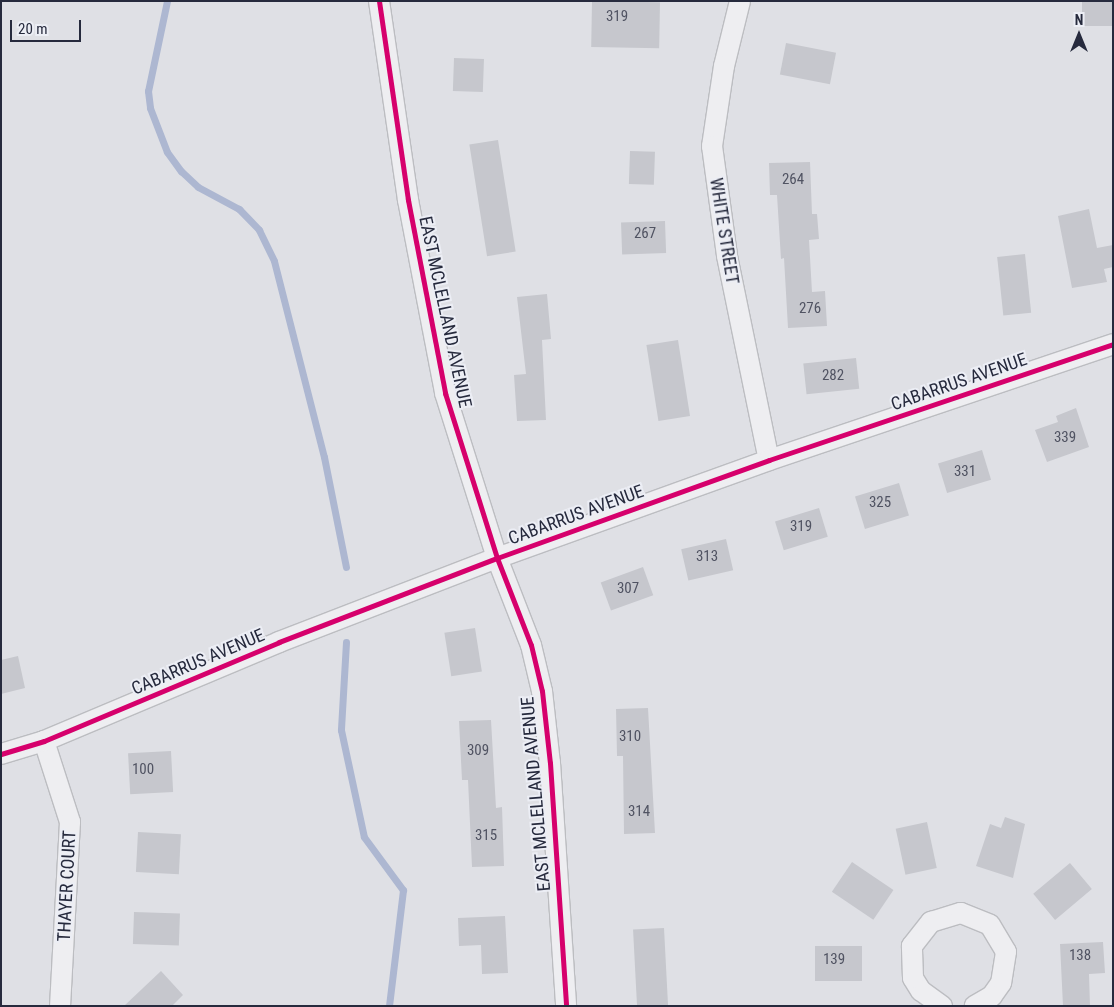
<!DOCTYPE html>
<style>
body{margin:0}
#map{position:relative;width:1114px;height:1007px;overflow:hidden;background:#dfe0e5;font-family:"Roboto Condensed",sans-serif}
div>[style]{position:absolute}
.stream>*{height:7px;margin:-3.5px;padding:0 3.5px;transform-origin:3.5px;border-radius:3.5px;background:#adb7d1}
.building>*{inset:0;background:#c6c7cd;transform-origin:0 0}
.roads{filter:drop-shadow(1px 0 #bcbdc1) drop-shadow(-1px 0 #bcbdc1) drop-shadow(0 1px #bcbdc1) drop-shadow(0 -1px #bcbdc1)}
.minor>*{height:20px;margin:-10px;padding:0 10px;transform-origin:10px;border-radius:10px;background:#eeeef1}
.cycleway>*{height:5px;margin:-2.5px;padding:0 2.5px;transform-origin:2.5px;border-radius:2.5px;background:#d6006c}
span{translate:-50% -50%;white-space:nowrap;text-align:center;line-height:1.15;-webkit-text-stroke:4px #eceef5;paint-order:stroke}
.number-label{font-size:15px;color:#505362}
.number-label span{-webkit-text-stroke-width:0}
.street-label{font-size:18px;color:#262a3d}
.frame{position:absolute;inset:0;border:2px solid #262a3d;pointer-events:none}
.north{position:absolute;left:1054px;top:10px;width:50px;height:50px;-webkit-text-stroke:4px #eceef5;paint-order:stroke;rotate:0deg;font-size:14px;font-weight:700;line-height:20px;text-align:center;color:#262a3d}
.north::after{content:'';display:block;margin:auto;width:18px;height:22px;background:#262a3d;clip-path:polygon(50% 0,100% 100%,50% 72%,0 100%)}
.scale{position:absolute;left:10px;top:20px;width:71px;height:22px;box-sizing:border-box;border:2px solid #262a3d;border-top:0;padding-left:6px;font-size:15px;line-height:18px;white-space:nowrap;color:#262a3d;-webkit-text-stroke:4px #eceef5;paint-order:stroke}
</style>
<div id="map">
<div class="stream">
<div style="left:167px;top:1px;width:92px;rotate:101.9deg"></div>
<div style="left:148px;top:91px;width:17px;rotate:83deg"></div>
<div style="left:150px;top:108px;width:47px;rotate:68.9deg"></div>
<div style="left:167px;top:152px;width:24px;rotate:54deg"></div>
<div style="left:181px;top:171px;width:23px;rotate:43deg"></div>
<div style="left:198px;top:187px;width:47px;rotate:28.2deg"></div>
<div style="left:239px;top:209px;width:29px;rotate:46deg"></div>
<div style="left:259px;top:230px;width:34px;rotate:64deg"></div>
<div style="left:274px;top:261px;width:202px;rotate:75.7deg"></div>
<div style="left:324px;top:457px;width:112px;rotate:78.7deg"></div>
<div style="left:346px;top:642px;width:88px;rotate:93.3deg"></div>
<div style="left:341px;top:730px;width:109px;rotate:77.9deg"></div>
<div style="left:364px;top:837px;width:66px;rotate:53.7deg"></div>
<div style="left:403px;top:890px;width:117px;rotate:96.9deg"></div>
</div>
<div class="building">
<div style="left:592px;top:1px;width:68px;height:46px;rotate:1deg"></div>
<div style="left:1082px;top:1px;width:30px;height:25px"></div>
<div style="left:786px;top:43px;width:51px;height:32px;rotate:11deg"></div>
<div style="left:454px;top:58px;width:30px;height:33px;rotate:2deg"></div>
<div style="left:498px;top:140px;width:113px;height:29px;rotate:81deg"></div>
<div style="left:630px;top:151px;width:25px;height:33px;rotate:2deg"></div>
<div style="clip-path:polygon(810px 162px,812px 214px,817px 214px,819px 239px,809px 240px,812px 292px,825px 291px,827px 326px,788px 328px,784px 258px,781px 259px,777px 195px,770px 195px,769px 163px)"></div>
<div style="clip-path:polygon(1089px 209px,1097px 248px,1113px 245px,1113px 267px,1104px 269px,1107px 282px,1072px 288px,1058px 216px)"></div>
<div style="left:665px;top:221px;width:32px;height:44px;rotate:88deg"></div>
<div style="left:1025px;top:254px;width:59px;height:28px;rotate:84deg"></div>
<div style="clip-path:polygon(547px 294px,551px 339px,542px 340px,546px 420px,517px 421px,514px 375px,526px 374px,517px 297px)"></div>
<div style="left:678px;top:340px;width:77px;height:32px;rotate:81deg"></div>
<div style="left:856px;top:358px;width:31px;height:53px;rotate:84deg"></div>
<div style="clip-path:polygon(1076px 408px,1089px 447px,1047px 462px,1035px 430px,1058px 422px,1056px 416px)"></div>
<div style="left:982px;top:450px;width:31px;height:46px;rotate:73deg"></div>
<div style="left:899px;top:483px;width:34px;height:46px;rotate:73deg"></div>
<div style="left:819px;top:508px;width:30px;height:46px;rotate:73deg"></div>
<div style="left:726px;top:539px;width:32px;height:46px;rotate:77deg"></div>
<div style="left:643px;top:567px;width:30px;height:45px;rotate:70deg"></div>
<div style="left:475px;top:628px;width:44px;height:31px;rotate:81deg"></div>
<div style="clip-path:polygon(18px 656px,25px 688px,1px 694px,1px 660px)"></div>
<div style="clip-path:polygon(648px 708px,655px 833px,624px 834px,623px 756px,617px 756px,616px 709px)"></div>
<div style="clip-path:polygon(491px 720px,496px 808px,502px 807px,504px 866px,472px 867px,468px 780px,462px 780px,459px 721px)"></div>
<div style="left:171px;top:751px;width:41px;height:43px;rotate:87deg"></div>
<div style="clip-path:polygon(1005px 817px,1025px 824px,1013px 878px,976px 866px,990px 824px,1001px 828px)"></div>
<div style="left:927px;top:822px;width:47px;height:32px;rotate:78deg"></div>
<div style="left:138px;top:832px;width:43px;height:40px;rotate:3deg"></div>
<div style="left:852px;top:862px;width:50px;height:36px;rotate:34deg"></div>
<div style="left:1070px;top:863px;width:34px;height:48px;rotate:50deg"></div>
<div style="left:134px;top:912px;width:46px;height:32px;rotate:2deg"></div>
<div style="clip-path:polygon(505px 916px,508px 973px,482px 974px,481px 945px,459px 946px,458px 918px)"></div>
<div style="left:664px;top:928px;width:78px;height:31px;rotate:87deg"></div>
<div style="clip-path:polygon(1103px 942px,1105px 973px,1089px 974px,1090px 1006px,1063px 1006px,1060px 944px)"></div>
<div style="left:862px;top:946px;width:35px;height:47px;rotate:90deg"></div>
<div style="clip-path:polygon(161px 971px,183px 995px,172px 1006px,124px 1006px)"></div>
</div>
<div class="roads">
<div class="minor">
<div style="left:379px;top:1px;width:201px;rotate:81.7deg"></div>
<div style="left:408px;top:200px;width:197px;rotate:79.1deg"></div>
<div style="left:445px;top:393px;width:173px;rotate:72.5deg"></div>
<div style="left:497px;top:558px;width:93px;rotate:68.7deg"></div>
<div style="left:531px;top:645px;width:47px;rotate:76.6deg"></div>
<div style="left:542px;top:691px;width:72px;rotate:83.7deg"></div>
<div style="left:550px;top:763px;width:244px;rotate:86.2deg"></div>
<div style="left:740px;top:1px;width:67px;rotate:103.8deg"></div>
<div style="left:724px;top:66px;width:81px;rotate:98.5deg"></div>
<div style="left:712px;top:146px;width:111px;rotate:82.2deg"></div>
<div style="left:727px;top:256px;width:208px;rotate:78.4deg"></div>
<div style="left:44px;top:741px;width:85px;rotate:72.2deg"></div>
<div style="left:70px;top:822px;width:184px;rotate:93.1deg"></div>
<div style="left:1px;top:754px;width:45px;rotate:-16.8deg"></div>
<div style="left:44px;top:741px;width:255px;rotate:-22.8deg"></div>
<div style="left:279px;top:642px;width:234px;rotate:-21.1deg"></div>
<div style="left:497px;top:558px;width:289px;rotate:-19.8deg"></div>
<div style="left:769px;top:460px;width:363px;rotate:-18.6deg"></div>
<div style="left:942px;top:1006px;width:26px;rotate:-144deg"></div>
<div style="left:921px;top:991px;width:15px;rotate:-122deg"></div>
<div style="left:913px;top:978px;width:32px;rotate:-92deg"></div>
<div style="left:912px;top:946px;width:31px;rotate:-52deg"></div>
<div style="left:931px;top:922px;width:31px;rotate:-17deg"></div>
<div style="left:961px;top:913px;width:31px;rotate:22deg"></div>
<div style="left:990px;top:925px;width:31px;rotate:59deg"></div>
<div style="left:1006px;top:952px;width:31px;rotate:99deg"></div>
<div style="left:1001px;top:983px;width:16px;rotate:125deg"></div>
<div style="left:992px;top:996px;width:20px;rotate:150deg"></div>
</div>
</div>
<div class="cycleway">
<div style="left:379px;top:1px;width:201px;rotate:81.7deg"></div>
<div style="left:408px;top:200px;width:197px;rotate:79.1deg"></div>
<div style="left:445px;top:393px;width:173px;rotate:72.5deg"></div>
<div style="left:497px;top:558px;width:93px;rotate:68.7deg"></div>
<div style="left:531px;top:645px;width:47px;rotate:76.6deg"></div>
<div style="left:542px;top:691px;width:72px;rotate:83.7deg"></div>
<div style="left:550px;top:763px;width:244px;rotate:86.2deg"></div>
<div style="left:1px;top:754px;width:45px;rotate:-16.8deg"></div>
<div style="left:44px;top:741px;width:255px;rotate:-22.8deg"></div>
<div style="left:279px;top:642px;width:234px;rotate:-21.1deg"></div>
<div style="left:497px;top:558px;width:289px;rotate:-19.8deg"></div>
<div style="left:769px;top:460px;width:363px;rotate:-18.6deg"></div>
</div>
<div class="number-label">
<span style="left:617px;top:17px">319</span>
<span style="left:793px;top:180px">264</span>
<span style="left:645px;top:234px">267</span>
<span style="left:810px;top:309px">276</span>
<span style="left:833px;top:376px">282</span>
<span style="left:1065px;top:438px">339</span>
<span style="left:965px;top:472px">331</span>
<span style="left:880px;top:503px">325</span>
<span style="left:801px;top:527px">319</span>
<span style="left:707px;top:557px">313</span>
<span style="left:628px;top:589px">307</span>
<span style="left:630px;top:737px">310</span>
<span style="left:478px;top:751px">309</span>
<span style="left:143px;top:770px">100</span>
<span style="left:639px;top:812px">314</span>
<span style="left:486px;top:836px">315</span>
<span style="left:1080px;top:956px">138</span>
<span style="left:834px;top:960px">139</span>
</div>
<div class="street-label">
<span style="left:724px;top:231px;rotate:81deg">WHITE STREET</span>
<span style="left:445px;top:312px;rotate:78deg">EAST MCLELLAND AVENUE</span>
<span style="left:959px;top:382px;rotate:-19deg">CABARRUS AVENUE</span>
<span style="left:576px;top:515px;rotate:-20deg">CABARRUS AVENUE</span>
<span style="left:198px;top:662px;rotate:-23deg">CABARRUS AVENUE</span>
<span style="left:536px;top:794px;rotate:-95deg">EAST MCLELLAND AVENUE</span>
<span style="left:67px;top:886px;rotate:-87deg">THAYER COURT</span>
</div>
<div class="frame"></div>
<div class="north">N</div>
<div class="scale">20 m</div>
</div>
